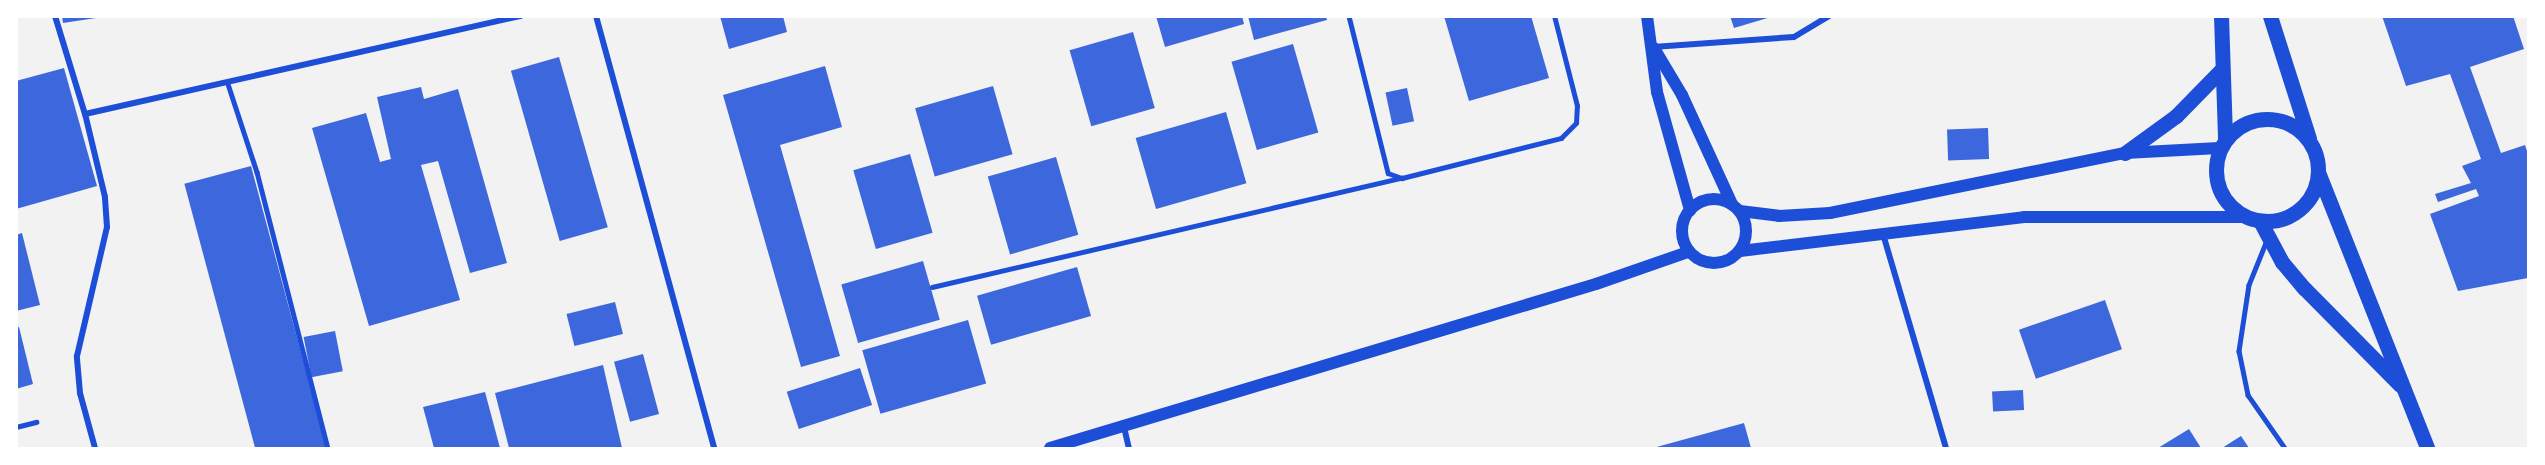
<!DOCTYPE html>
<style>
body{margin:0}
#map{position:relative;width:2545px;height:465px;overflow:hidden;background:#f2f2f2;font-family:Signika,sans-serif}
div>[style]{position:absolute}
.building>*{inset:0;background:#3d67dc;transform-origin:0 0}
.service>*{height:4.5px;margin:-2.25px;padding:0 2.25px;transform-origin:2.25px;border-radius:2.25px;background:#1d4ed8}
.minor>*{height:6px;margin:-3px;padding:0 3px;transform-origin:3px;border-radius:3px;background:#1d4ed8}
.secondary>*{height:12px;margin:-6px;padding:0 6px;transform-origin:6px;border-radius:6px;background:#1d4ed8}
.secondary>.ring{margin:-6px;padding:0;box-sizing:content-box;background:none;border:12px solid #1d4ed8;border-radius:50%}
.primary>*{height:15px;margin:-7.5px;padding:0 7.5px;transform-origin:7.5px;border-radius:7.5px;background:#1d4ed8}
.primary>.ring{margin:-7.5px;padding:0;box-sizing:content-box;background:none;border:15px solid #1d4ed8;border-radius:50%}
span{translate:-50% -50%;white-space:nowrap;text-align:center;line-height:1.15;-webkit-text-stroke:4.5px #fff;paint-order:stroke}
.frame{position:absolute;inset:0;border:18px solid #fff;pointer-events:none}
</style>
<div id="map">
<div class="building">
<div style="clip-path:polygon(62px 16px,96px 16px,96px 18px,63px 23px)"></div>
<div style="clip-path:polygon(720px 16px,783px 16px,787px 32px,729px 49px)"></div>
<div style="clip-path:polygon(1156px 16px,1242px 16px,1244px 24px,1165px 47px)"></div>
<div style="clip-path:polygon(1248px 16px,1326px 16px,1327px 20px,1254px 40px)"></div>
<div style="clip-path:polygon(1444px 16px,1531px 16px,1549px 78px,1469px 101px)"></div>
<div style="clip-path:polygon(1730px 16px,1771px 16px,1771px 17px,1734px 28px)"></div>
<div style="clip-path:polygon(2382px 16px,2513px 16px,2524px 49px,2470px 67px,2501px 153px,2525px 145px,2528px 154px,2528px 278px,2458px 291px,2430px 214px,2479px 196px,2476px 189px,2438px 202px,2435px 194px,2471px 183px,2462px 166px,2481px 159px,2450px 74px,2406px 86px)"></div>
<div style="left:1133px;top:32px;width:79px;height:66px;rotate:74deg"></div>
<div style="left:1293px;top:44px;width:92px;height:64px;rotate:74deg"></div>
<div style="left:559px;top:57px;width:177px;height:50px;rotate:74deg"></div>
<div style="clip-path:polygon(825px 66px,842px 127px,780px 145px,840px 356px,801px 367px,723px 95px)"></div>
<div style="clip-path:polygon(64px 68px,97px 186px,16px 209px,16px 81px)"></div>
<div style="left:993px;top:86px;width:71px;height:81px;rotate:74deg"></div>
<div style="clip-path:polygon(421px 87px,424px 99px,458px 89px,507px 263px,470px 273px,438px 161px,421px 165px,460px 300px,369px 326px,312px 128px,366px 113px,380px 162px,391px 159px,377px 97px)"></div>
<div style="left:1407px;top:88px;width:34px;height:22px;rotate:78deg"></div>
<div style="left:1226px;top:112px;width:74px;height:94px;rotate:74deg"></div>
<div style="left:1988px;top:128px;width:31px;height:41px;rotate:88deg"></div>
<div style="left:910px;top:154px;width:82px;height:59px;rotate:74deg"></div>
<div style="left:1056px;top:157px;width:81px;height:71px;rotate:74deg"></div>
<div style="left:251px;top:166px;width:292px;height:69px;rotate:75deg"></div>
<div style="clip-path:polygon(22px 233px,40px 305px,16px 311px,16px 235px)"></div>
<div style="left:923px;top:261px;width:61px;height:85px;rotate:74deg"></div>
<div style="left:1077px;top:267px;width:51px;height:104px;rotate:74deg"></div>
<div style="left:2105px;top:300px;width:52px;height:91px;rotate:71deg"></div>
<div style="left:615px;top:302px;width:33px;height:50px;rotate:76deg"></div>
<div style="left:968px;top:320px;width:66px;height:110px;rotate:74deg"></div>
<div style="clip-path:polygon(19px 327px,33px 384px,16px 389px,16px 328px)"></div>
<div style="left:335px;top:331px;width:41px;height:32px;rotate:79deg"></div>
<div style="left:643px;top:354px;width:62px;height:30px;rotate:75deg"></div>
<div style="clip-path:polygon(603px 365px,622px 448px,509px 448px,495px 393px)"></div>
<div style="left:860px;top:368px;width:39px;height:77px;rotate:72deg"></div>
<div style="left:2023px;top:390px;width:20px;height:31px;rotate:87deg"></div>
<div style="clip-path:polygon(485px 392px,500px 448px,434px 448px,423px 407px)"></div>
<div style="clip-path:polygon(1744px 423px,1751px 448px,1653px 448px)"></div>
<div style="clip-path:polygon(2189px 429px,2201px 448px,2158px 448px)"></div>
<div style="clip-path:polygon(2241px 436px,2249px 448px,2222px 448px)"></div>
</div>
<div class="service">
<div style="left:1349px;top:16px;width:162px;rotate:76deg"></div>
<div style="left:1388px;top:173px;width:15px;rotate:20deg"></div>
<div style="left:1402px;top:178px;width:164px;rotate:-14.1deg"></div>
<div style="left:1561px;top:138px;width:21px;rotate:-45deg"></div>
<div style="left:1576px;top:123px;width:17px;rotate:-87deg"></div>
<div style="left:1577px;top:106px;width:93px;rotate:-104.3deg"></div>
<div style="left:228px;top:84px;width:93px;rotate:71.8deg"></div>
<div style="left:257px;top:172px;width:285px;rotate:75.6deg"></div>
<div style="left:2266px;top:243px;width:45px;rotate:112deg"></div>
<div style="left:2249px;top:285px;width:67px;rotate:98.6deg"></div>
<div style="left:2239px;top:351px;width:45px;rotate:78.4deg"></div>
<div style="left:2248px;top:395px;width:65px;rotate:55.1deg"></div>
<div style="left:932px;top:287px;width:482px;rotate:-13.1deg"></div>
<div style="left:16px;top:427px;width:21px;rotate:-14deg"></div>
</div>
<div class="minor">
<div style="left:55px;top:16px;width:102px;rotate:73deg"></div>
<div style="left:596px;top:16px;width:448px;rotate:74.7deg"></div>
<div style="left:1653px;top:47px;width:141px;rotate:-4.1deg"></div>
<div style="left:1794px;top:37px;width:41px;rotate:-31deg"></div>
<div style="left:1883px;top:234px;width:223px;rotate:73.6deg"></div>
<div style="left:1124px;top:427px;width:22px;rotate:77deg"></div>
<div style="left:95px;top:448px;width:57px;rotate:-105.3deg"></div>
<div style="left:80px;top:393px;width:37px;rotate:-95deg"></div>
<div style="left:77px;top:356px;width:132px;rotate:-76.9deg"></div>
<div style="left:107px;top:227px;width:30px;rotate:-94deg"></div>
<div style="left:105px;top:197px;width:85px;rotate:-103.5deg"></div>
<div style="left:85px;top:114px;width:447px;rotate:-12.7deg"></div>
</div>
<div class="secondary">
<div style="left:1647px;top:16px;width:77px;rotate:82.5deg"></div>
<div style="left:1657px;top:92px;width:123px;rotate:74.4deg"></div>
<div style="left:1654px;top:48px;width:55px;rotate:59.2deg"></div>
<div style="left:1682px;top:95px;width:120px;rotate:65.4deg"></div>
<div class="ring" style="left:1682px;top:199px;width:52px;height:52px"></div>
<div style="left:1740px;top:211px;width:39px;rotate:7deg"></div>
<div style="left:1779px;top:216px;width:51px;rotate:-3.4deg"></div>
<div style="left:1830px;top:213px;width:301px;rotate:-11.5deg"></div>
<div style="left:2125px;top:153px;width:94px;rotate:-3deg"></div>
<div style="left:1740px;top:251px;width:286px;rotate:-6.8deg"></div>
<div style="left:2024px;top:217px;width:222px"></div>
<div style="left:1050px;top:448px;width:570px;rotate:-16.72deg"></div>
<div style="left:1596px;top:284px;width:97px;rotate:-19.2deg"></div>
</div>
<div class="primary">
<div style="left:2221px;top:16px;width:123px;rotate:88.1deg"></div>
<div style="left:2270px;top:16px;width:128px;rotate:72.3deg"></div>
<div class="ring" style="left:2216px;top:119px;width:87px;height:87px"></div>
<div style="left:2125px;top:153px;width:63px;rotate:-36deg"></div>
<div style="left:2176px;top:116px;width:63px;rotate:-45.6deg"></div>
<div style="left:2318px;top:172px;width:297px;rotate:68.4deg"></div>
<div style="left:2260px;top:221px;width:47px;rotate:61.8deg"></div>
<div style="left:2282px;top:262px;width:35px;rotate:50deg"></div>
<div style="left:2305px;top:289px;width:135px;rotate:45.3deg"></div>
</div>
<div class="frame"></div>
</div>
